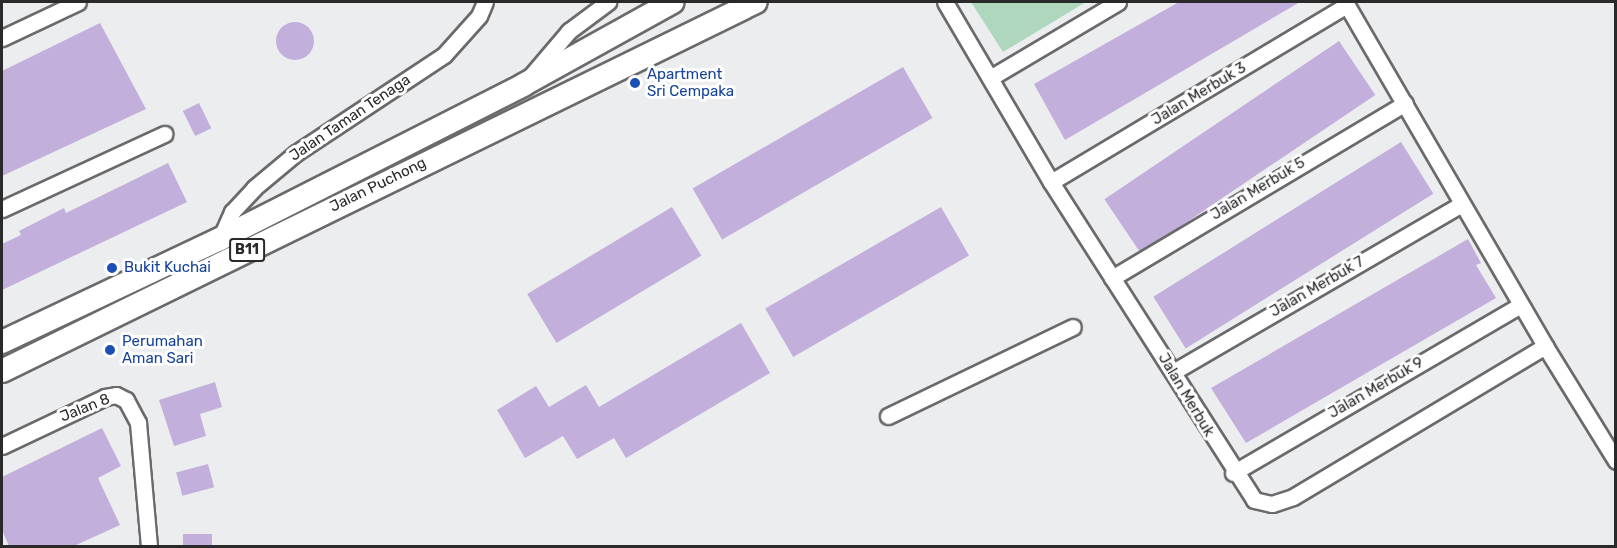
<!DOCTYPE html>
<style>
body{margin:0}
#map{position:relative;width:1617px;height:548px;overflow:hidden;background:#ecedef;font-family:Rubik,sans-serif}
div>[style]{position:absolute}
.green>*{inset:0;background:#afd7be}
.building>*{inset:0;background:#c2afdc;transform-origin:0 0}
.round{border-radius:50%}
.roads{filter:drop-shadow(2px 0 #6a6a6c) drop-shadow(-2px 0 #6a6a6c) drop-shadow(0 2px #6a6a6c) drop-shadow(0 -2px #6a6a6c)}
.street>*{height:15px;margin:-7.5px;padding:0 7.5px;transform-origin:7.5px;border-radius:7.5px;background:#fff}
.primary>*{height:22px;margin:-11px;padding:0 11px;transform-origin:11px;border-radius:11px;background:#fff}
.dots>*{width:16px;height:16px;translate:-50% -50%;box-sizing:border-box;border:3px solid #fff;border-radius:50%}
span{translate:-50% -50%;white-space:nowrap;text-align:center;line-height:1.15;-webkit-text-stroke:6px #fff;paint-order:stroke}
.shield-label span{padding:2px 4px;background:#fff;border:2px solid;border-radius:4px;-webkit-text-stroke-width:0}
.shield-label{font-size:14px;color:#2a2a2b;font-weight:700}
.transit-label{font-size:15px;color:#164399}
.left{translate:0 -50%;text-align:left}
.street-label{font-size:15px;color:#2a2a2b}
.frame{position:absolute;inset:0;border:3px solid #2a2a2b;pointer-events:none}
</style>
<div id="map">
<div class="green">
<div style="clip-path:polygon(971px 2px,1086px 2px,1003px 52px)"></div>
</div>
<div class="building">
<div style="clip-path:polygon(1179px 2px,1300px 2px,1065px 140px,1034px 84px)"></div>
<div class="round" style="left:276px;top:22px;width:38px;height:38px"></div>
<div style="clip-path:polygon(100px 23px,146px 109px,2px 176px,2px 71px)"></div>
<div style="left:1339px;top:41px;width:65px;height:283px;rotate:56deg"></div>
<div style="left:903px;top:67px;width:59px;height:243px;rotate:60deg"></div>
<div style="left:199px;top:103px;width:28px;height:18px;rotate:64deg"></div>
<div style="left:1401px;top:142px;width:61px;height:292px;rotate:58deg"></div>
<div style="clip-path:polygon(168px 163px,187px 202px,2px 290px,2px 244px,21px 235px,19px 231px,64px 208px,66px 213px)"></div>
<div style="left:672px;top:207px;width:57px;height:169px;rotate:59deg"></div>
<div style="left:941px;top:207px;width:56px;height:203px;rotate:60deg"></div>
<div style="clip-path:polygon(1468px 239px,1481px 263px,1476px 265px,1496px 298px,1246px 443px,1211px 388px)"></div>
<div style="clip-path:polygon(741px 323px,770px 373px,626px 458px,614px 438px,577px 459px,563px 436px,525px 458px,497px 410px,536px 386px,549px 407px,586px 385px,599px 407px)"></div>
<div style="clip-path:polygon(215px 382px,222px 407px,200px 414px,206px 436px,174px 446px,159px 400px)"></div>
<div style="clip-path:polygon(102px 428px,121px 466px,98px 478px,120px 525px,74px 546px,9px 546px,2px 530px,2px 477px)"></div>
<div style="left:208px;top:464px;width:24px;height:33px;rotate:75deg"></div>
<div style="left:183px;top:534px;width:29px;height:12px"></div>
</div>
<div class="roads">
<div class="street">
<div style="left:945px;top:2px;width:209px;rotate:59.5deg"></div>
<div style="left:1051px;top:182px;width:377px;rotate:57.4deg"></div>
<div style="left:1254px;top:500px;width:18px;rotate:13deg"></div>
<div style="left:1272px;top:504px;width:22px;rotate:-18deg"></div>
<div style="left:1293px;top:497px;width:294px;rotate:-30.9deg"></div>
<div style="left:1545px;top:346px;width:135px;rotate:58.3deg"></div>
<div style="left:1345px;top:2px;width:398px;rotate:59.8deg"></div>
<div style="left:2px;top:38px;width:84px;rotate:-25.3deg"></div>
<div style="left:529px;top:78px;width:62px;rotate:-49.6deg"></div>
<div style="left:569px;top:31px;width:49px;rotate:-36.6deg"></div>
<div style="left:990px;top:78px;width:149px;rotate:-30.7deg"></div>
<div style="left:1051px;top:182px;width:345px;rotate:-30.9deg"></div>
<div style="left:2px;top:209px;width:179px;rotate:-24.8deg"></div>
<div style="left:220px;top:239px;width:30px;rotate:-66deg"></div>
<div style="left:232px;top:212px;width:33px;rotate:-47deg"></div>
<div style="left:254px;top:188px;width:55px;rotate:-39.8deg"></div>
<div style="left:296px;top:153px;width:178px;rotate:-33.5deg"></div>
<div style="left:444px;top:55px;width:52px;rotate:-48.1deg"></div>
<div style="left:479px;top:16px;width:15px;rotate:-67deg"></div>
<div style="left:1112px;top:278px;width:341px;rotate:-30.8deg"></div>
<div style="left:1173px;top:372px;width:334px;rotate:-30.2deg"></div>
<div style="left:888px;top:416px;width:205px;rotate:-25.7deg"></div>
<div style="left:2px;top:446px;width:114px;rotate:-25.4deg"></div>
<div style="left:105px;top:397px;width:11px;rotate:-10deg"></div>
<div style="left:116px;top:395px;width:11px;rotate:27deg"></div>
<div style="left:126px;top:400px;width:26px;rotate:62deg"></div>
<div style="left:138px;top:423px;width:123px;rotate:84.9deg"></div>
<div style="left:1233px;top:473px;width:333px;rotate:-30.3deg"></div>
</div>
<div class="primary">
<div style="left:2px;top:342px;width:241px;rotate:-25.3deg"></div>
<div style="left:220px;top:239px;width:340px;rotate:-26.9deg"></div>
<div style="left:523px;top:85px;width:171px;rotate:-29deg"></div>
<div style="left:2px;top:371px;width:839px;rotate:-26.08deg"></div>
</div>
</div>
<div class="dots">
<div style="left:635px;top:83px;background:#1a4fb4"></div>
<div style="left:112px;top:268px;background:#1a4fb4"></div>
<div style="left:110px;top:350px;background:#1a4fb4"></div>
</div>
<div class="shield-label">
<span style="left:247px;top:250px">B11</span>
</div>
<div class="transit-label">
<span class="left" style="left:647px;top:83px">Apartment<br>Sri Cempaka</span>
<span class="left" style="left:124px;top:268px">Bukit Kuchai</span>
<span class="left" style="left:122px;top:350px">Perumahan<br>Aman Sari</span>
</div>
<div class="street-label">
<span style="left:1199px;top:94px;rotate:-31deg">Jalan Merbuk 3</span>
<span style="left:350px;top:118px;rotate:-34deg">Jalan Taman Tenaga</span>
<span style="left:378px;top:185px;rotate:-26deg">Jalan Puchong</span>
<span style="left:1258px;top:189px;rotate:-31deg">Jalan Merbuk 5</span>
<span style="left:1317px;top:287px;rotate:-30deg">Jalan Merbuk 7</span>
<span style="left:1376px;top:388px;rotate:-30deg">Jalan Merbuk 9</span>
<span style="left:1186px;top:395px;rotate:59deg">Jalan Merbuk</span>
<span style="left:85px;top:408px;rotate:-22deg">Jalan 8</span>
</div>
<div class="frame"></div>
</div>
